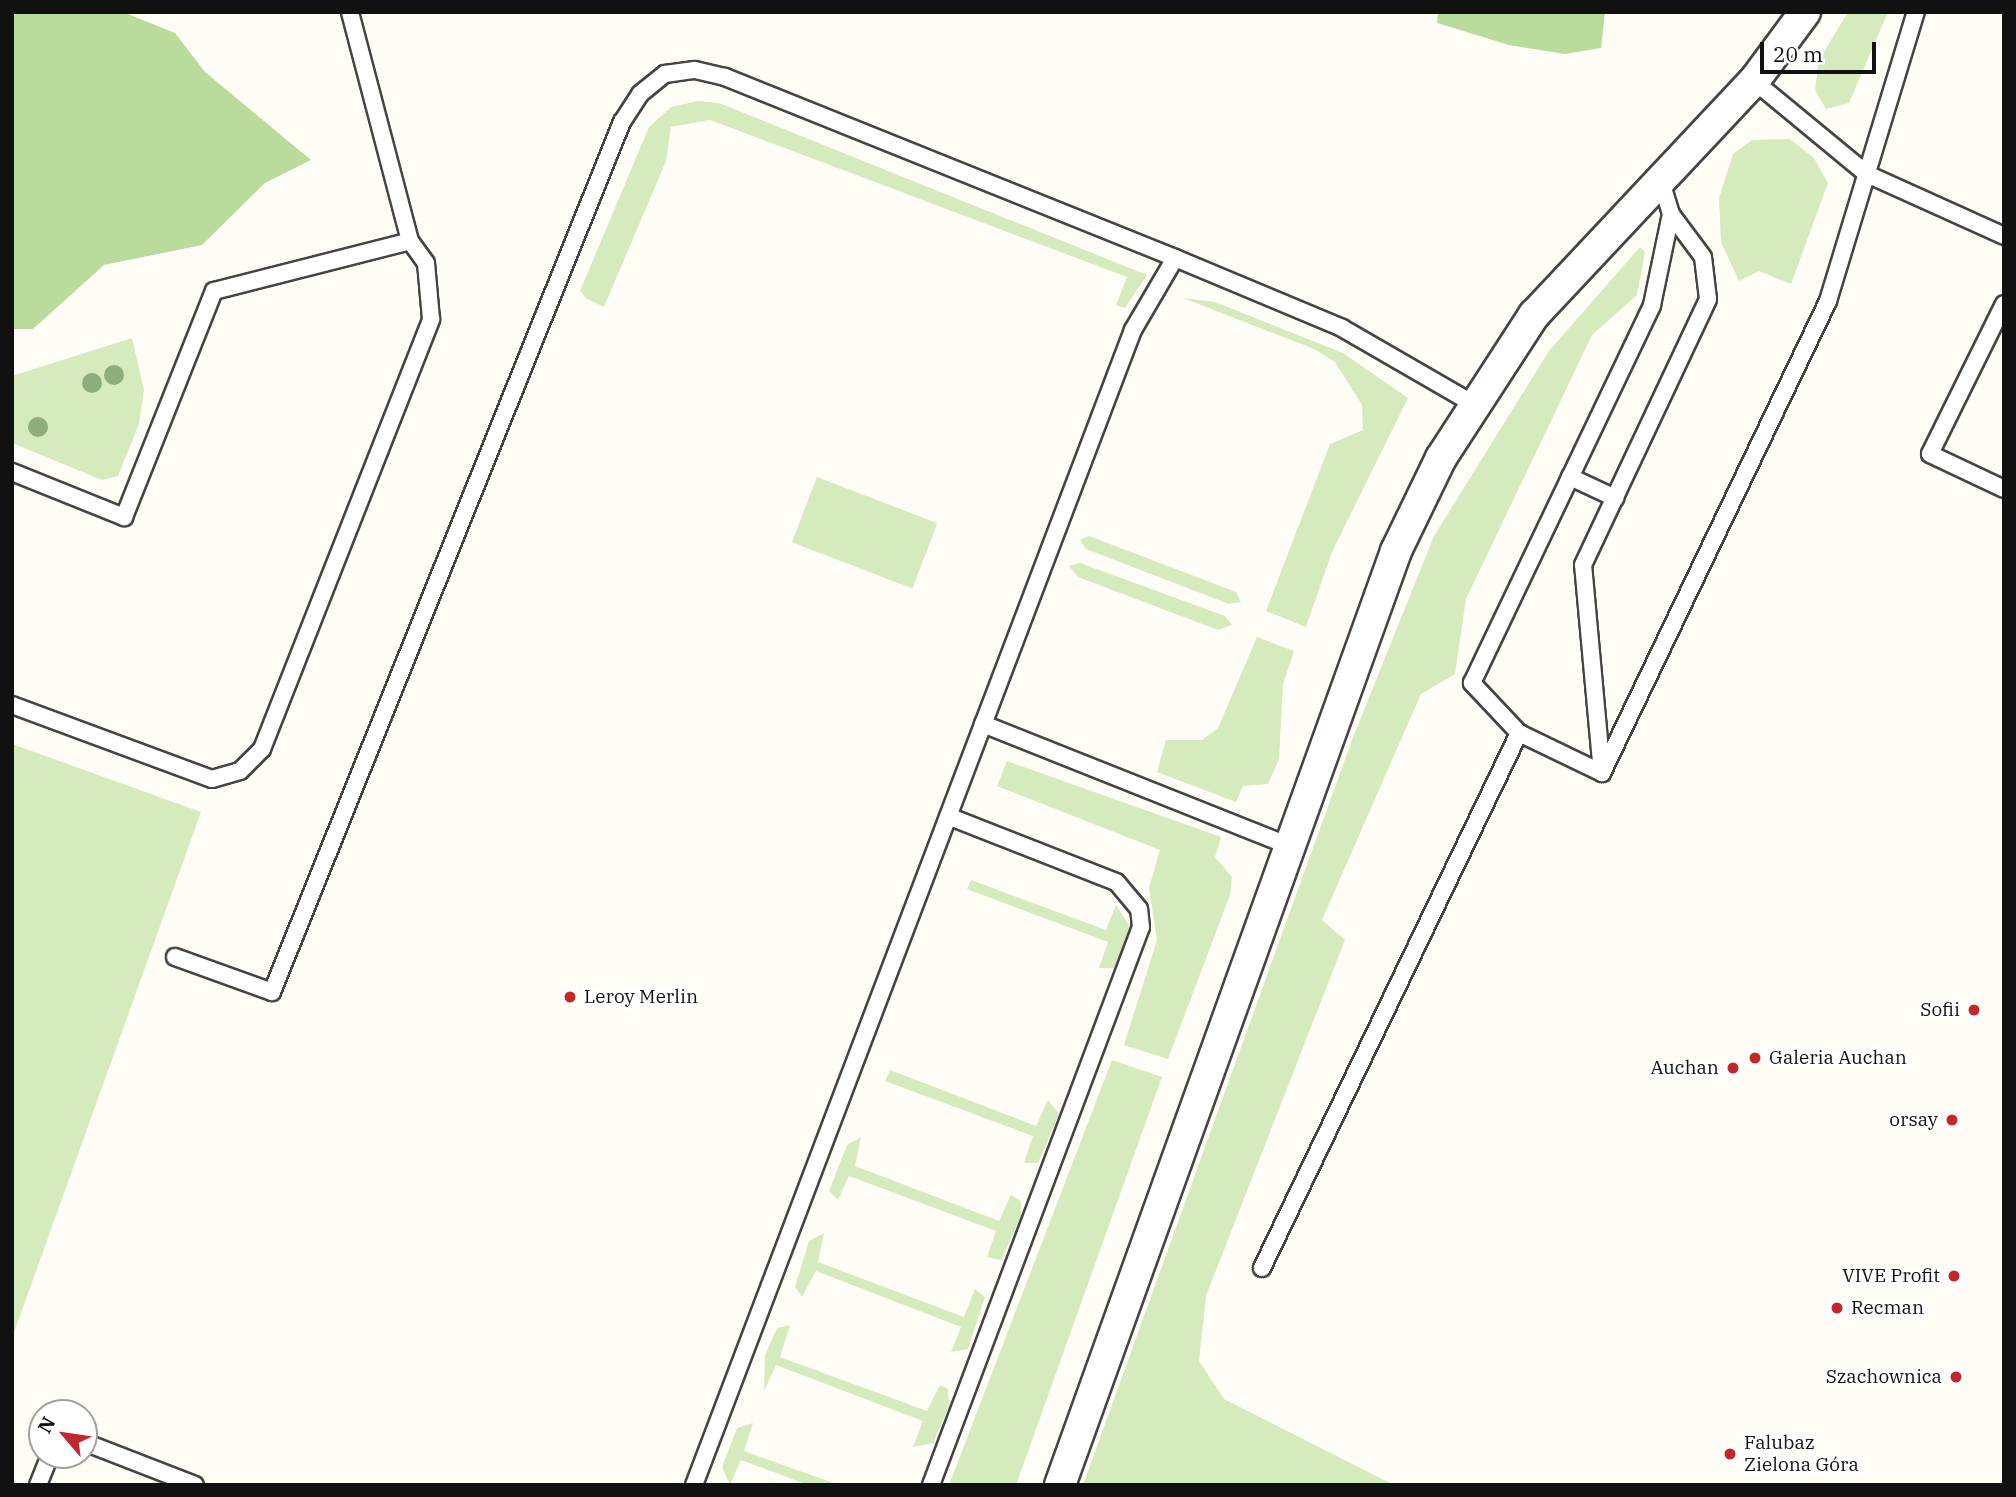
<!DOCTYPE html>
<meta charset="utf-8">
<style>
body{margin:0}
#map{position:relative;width:2016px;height:1497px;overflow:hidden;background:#fffdf5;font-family:"IBM Plex Serif",serif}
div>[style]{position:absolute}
.green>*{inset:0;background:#d5ebbd;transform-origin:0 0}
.forest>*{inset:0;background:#b9dc9c}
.roads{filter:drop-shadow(2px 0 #444) drop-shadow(-2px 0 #444) drop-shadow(0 2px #444) drop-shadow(0 -2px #444)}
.lane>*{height:16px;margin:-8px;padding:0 8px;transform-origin:8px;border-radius:8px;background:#fff}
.street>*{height:30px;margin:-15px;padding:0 15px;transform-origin:15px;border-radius:15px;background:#fff}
.trees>*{width:20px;height:20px;margin:-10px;border-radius:50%;background:#8dad7f}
.dots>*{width:19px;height:19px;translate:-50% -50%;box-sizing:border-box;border:4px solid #fff;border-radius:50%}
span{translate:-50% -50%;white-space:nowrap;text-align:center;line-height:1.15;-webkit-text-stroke:7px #fff;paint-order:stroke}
.poi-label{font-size:19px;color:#111}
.left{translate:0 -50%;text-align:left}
.right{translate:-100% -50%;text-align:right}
.frame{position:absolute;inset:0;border:14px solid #111;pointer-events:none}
.north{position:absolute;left:28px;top:1399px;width:70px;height:70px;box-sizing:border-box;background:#fff;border:2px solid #a0a0a0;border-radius:50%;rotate:299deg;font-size:19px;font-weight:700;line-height:28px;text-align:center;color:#111}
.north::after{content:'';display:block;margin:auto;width:24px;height:32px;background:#c4262e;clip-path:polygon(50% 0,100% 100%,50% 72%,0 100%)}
.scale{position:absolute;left:1760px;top:42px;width:116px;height:32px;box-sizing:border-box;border:4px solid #111;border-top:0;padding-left:9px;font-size:21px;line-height:24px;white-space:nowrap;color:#111;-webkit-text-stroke:5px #fff;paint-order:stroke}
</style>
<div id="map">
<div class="green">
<div style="clip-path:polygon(1848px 12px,1888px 12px,1849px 103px,1826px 109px,1815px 90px,1819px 60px)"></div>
<div style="clip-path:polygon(698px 101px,719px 103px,1147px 275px,1125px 308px,1116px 305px,1127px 277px,710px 120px,671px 127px,666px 161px,604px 307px,587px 299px,580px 291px,649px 127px,671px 107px)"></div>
<div style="clip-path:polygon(1790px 139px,1814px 158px,1828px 183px,1791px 284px,1759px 271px,1739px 281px,1721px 242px,1719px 198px,1733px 154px,1752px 140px)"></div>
<div style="clip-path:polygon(1640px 247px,1645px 252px,1637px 295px,1592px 335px,1466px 599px,1455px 674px,1421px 694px,1322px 920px,1345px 940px,1206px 1296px,1199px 1361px,1224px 1399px,1394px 1485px,1083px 1485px,1352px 740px,1434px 536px,1549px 351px)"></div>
<div style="clip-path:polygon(1183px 298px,1215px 302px,1343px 353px,1408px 398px,1332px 552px,1306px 627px,1266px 611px,1330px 444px,1363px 430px,1362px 405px,1335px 362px,1314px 349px)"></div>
<div style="clip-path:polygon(132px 338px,144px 390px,139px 424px,118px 476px,102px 480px,12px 443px,12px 376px)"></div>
<div style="left:817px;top:477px;width:129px;height:70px;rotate:21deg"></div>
<div style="clip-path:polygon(1089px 536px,1236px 592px,1241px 602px,1229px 604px,1086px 549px,1080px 540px)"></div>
<div style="clip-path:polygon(1080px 563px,1225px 616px,1232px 625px,1218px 630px,1078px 577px,1069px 566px)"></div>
<div style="clip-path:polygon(1257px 637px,1294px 651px,1283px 684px,1279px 759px,1268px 784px,1243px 786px,1236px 802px,1157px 772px,1166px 740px,1202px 740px,1218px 728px)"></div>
<div style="clip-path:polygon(12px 744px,201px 812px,12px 1338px)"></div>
<div style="clip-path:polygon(1007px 761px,1221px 837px,1215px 857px,1232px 877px,1230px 895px,1168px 1059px,1124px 1045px,1157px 940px,1149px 888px,1160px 850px,997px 786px)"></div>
<div style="clip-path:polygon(971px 880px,1106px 930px,1116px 905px,1131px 928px,1114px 968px,1099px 968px,1108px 942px,967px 889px)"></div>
<div style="clip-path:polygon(1112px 1060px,1162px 1077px,1016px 1485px,949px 1485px)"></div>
<div style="clip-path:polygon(890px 1070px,1036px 1126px,1048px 1100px,1059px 1114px,1038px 1163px,1024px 1163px,1033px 1136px,885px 1081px)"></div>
<div style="clip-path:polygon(861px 1137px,855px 1166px,999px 1221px,1011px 1195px,1021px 1201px,1021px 1217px,1001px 1260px,987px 1257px,996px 1231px,849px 1176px,838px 1200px,829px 1191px,847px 1145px)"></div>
<div style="clip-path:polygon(824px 1233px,818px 1262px,964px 1317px,975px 1289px,985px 1297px,968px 1349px,951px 1352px,961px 1327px,816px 1271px,802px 1297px,795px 1287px,809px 1241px)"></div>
<div style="clip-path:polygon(790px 1325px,780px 1357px,927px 1411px,940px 1385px,948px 1389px,949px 1406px,933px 1443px,913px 1447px,923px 1421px,776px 1365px,764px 1391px,765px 1355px,777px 1328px)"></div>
<div style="clip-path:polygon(753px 1423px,744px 1451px,839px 1485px,808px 1485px,741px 1460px,730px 1485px,722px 1467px,737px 1428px)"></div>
</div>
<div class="forest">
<div style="clip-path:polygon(17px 12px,123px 12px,175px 33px,205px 72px,311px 160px,265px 183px,202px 245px,104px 265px,33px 329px,12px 329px,12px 15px)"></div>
<div style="clip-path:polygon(1438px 12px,1605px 12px,1601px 48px,1565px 54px,1509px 45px,1437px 23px)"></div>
</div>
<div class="roads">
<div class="lane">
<div style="left:1754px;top:81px;width:146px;rotate:39.5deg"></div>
<div style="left:1867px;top:174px;width:150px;rotate:24.3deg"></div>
<div style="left:2004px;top:304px;width:167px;rotate:116.3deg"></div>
<div style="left:1930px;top:454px;width:82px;rotate:25.3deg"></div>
<div style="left:12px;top:472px;width:121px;rotate:21.9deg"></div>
<div style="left:124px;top:517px;width:243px;rotate:-68.3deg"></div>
<div style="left:214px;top:291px;width:202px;rotate:-14.3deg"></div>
<div style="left:1570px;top:477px;width:50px;rotate:25deg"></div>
<div style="left:12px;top:705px;width:213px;rotate:20.3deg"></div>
<div style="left:212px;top:779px;width:29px;rotate:-16deg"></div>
<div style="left:240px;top:771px;width:31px;rotate:-45deg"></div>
<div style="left:262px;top:749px;width:462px;rotate:-68.5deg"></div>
<div style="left:431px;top:319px;width:56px;rotate:-95.1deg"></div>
<div style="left:426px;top:263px;width:27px;rotate:-126deg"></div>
<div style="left:410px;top:241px;width:237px;rotate:-104.7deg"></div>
<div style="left:983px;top:724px;width:330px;rotate:21.7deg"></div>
<div style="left:1519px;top:733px;width:69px;rotate:-133.2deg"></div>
<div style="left:1472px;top:683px;width:419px;rotate:-64.5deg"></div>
<div style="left:1652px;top:305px;width:93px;rotate:-78.2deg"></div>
<div style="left:1602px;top:773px;width:209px;rotate:-95.2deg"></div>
<div style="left:1583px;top:565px;width:294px;rotate:-64.8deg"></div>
<div style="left:1708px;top:299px;width:42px;rotate:-96.8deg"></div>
<div style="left:1703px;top:257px;width:54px;rotate:-126.7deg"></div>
<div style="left:1671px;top:214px;width:37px;rotate:-107deg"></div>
<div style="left:175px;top:957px;width:103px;rotate:19.8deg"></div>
<div style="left:272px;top:992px;width:938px;rotate:-68.09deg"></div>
<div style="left:622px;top:122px;width:33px;rotate:-57deg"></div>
<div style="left:640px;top:94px;width:32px;rotate:-39deg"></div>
<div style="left:665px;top:74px;width:30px;rotate:-8deg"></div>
<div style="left:695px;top:70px;width:31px;rotate:13deg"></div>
<div style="left:725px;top:77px;width:485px;rotate:21.9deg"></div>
<div style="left:1175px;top:258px;width:181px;rotate:22.7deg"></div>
<div style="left:1342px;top:328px;width:150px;rotate:30deg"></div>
<div style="left:1262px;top:1268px;width:594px;rotate:-64.34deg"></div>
<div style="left:1519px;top:733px;width:92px;rotate:25.7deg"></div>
<div style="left:1602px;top:773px;width:523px;rotate:-64.41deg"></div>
<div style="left:1828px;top:301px;width:302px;rotate:-73.1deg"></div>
<div style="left:84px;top:1442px;width:119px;rotate:21.2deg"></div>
<div style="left:38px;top:1485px;width:32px;rotate:-68deg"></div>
<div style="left:694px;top:1485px;width:1236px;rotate:-69.19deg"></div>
<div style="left:1133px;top:330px;width:83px;rotate:-59.7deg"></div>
<div style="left:931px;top:1485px;width:596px;rotate:-69.38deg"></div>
<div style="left:1141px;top:927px;width:18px;rotate:-96deg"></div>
<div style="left:1139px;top:909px;width:35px;rotate:-130deg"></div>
<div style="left:1116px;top:882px;width:180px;rotate:-158.6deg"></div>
</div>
<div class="street">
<div style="left:1060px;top:1485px;width:993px;rotate:-70.21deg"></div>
<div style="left:1396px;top:551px;width:103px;rotate:-64.2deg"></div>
<div style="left:1441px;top:458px;width:171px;rotate:-57deg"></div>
<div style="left:1534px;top:315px;width:321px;rotate:-46.8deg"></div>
<div style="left:1754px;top:81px;width:86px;rotate:-53.5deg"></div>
</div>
</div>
<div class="trees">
<div style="left:114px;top:375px"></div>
<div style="left:92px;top:383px"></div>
<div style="left:38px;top:427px"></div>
</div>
<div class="dots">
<div style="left:570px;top:997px;background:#c4262e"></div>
<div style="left:1974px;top:1010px;background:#c4262e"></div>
<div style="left:1755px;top:1058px;background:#c4262e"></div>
<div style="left:1733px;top:1068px;background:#c4262e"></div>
<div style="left:1952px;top:1120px;background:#c4262e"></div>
<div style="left:1954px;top:1276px;background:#c4262e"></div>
<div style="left:1837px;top:1308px;background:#c4262e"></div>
<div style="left:1956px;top:1377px;background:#c4262e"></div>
<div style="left:1730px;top:1454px;background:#c4262e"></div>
</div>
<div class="poi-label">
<span class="left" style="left:584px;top:997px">Leroy Merlin</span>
<span class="right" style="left:1960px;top:1010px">Sofii</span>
<span class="left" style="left:1769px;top:1058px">Galeria Auchan</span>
<span class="right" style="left:1719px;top:1068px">Auchan</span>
<span class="right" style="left:1938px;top:1120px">orsay</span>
<span class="right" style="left:1940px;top:1276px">VIVE Profit</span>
<span class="left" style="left:1851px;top:1308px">Recman</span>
<span class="right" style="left:1942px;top:1377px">Szachownica</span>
<span class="left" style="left:1744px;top:1454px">Falubaz<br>Zielona Góra</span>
</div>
<div class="frame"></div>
<div class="north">N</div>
<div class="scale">20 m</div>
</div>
